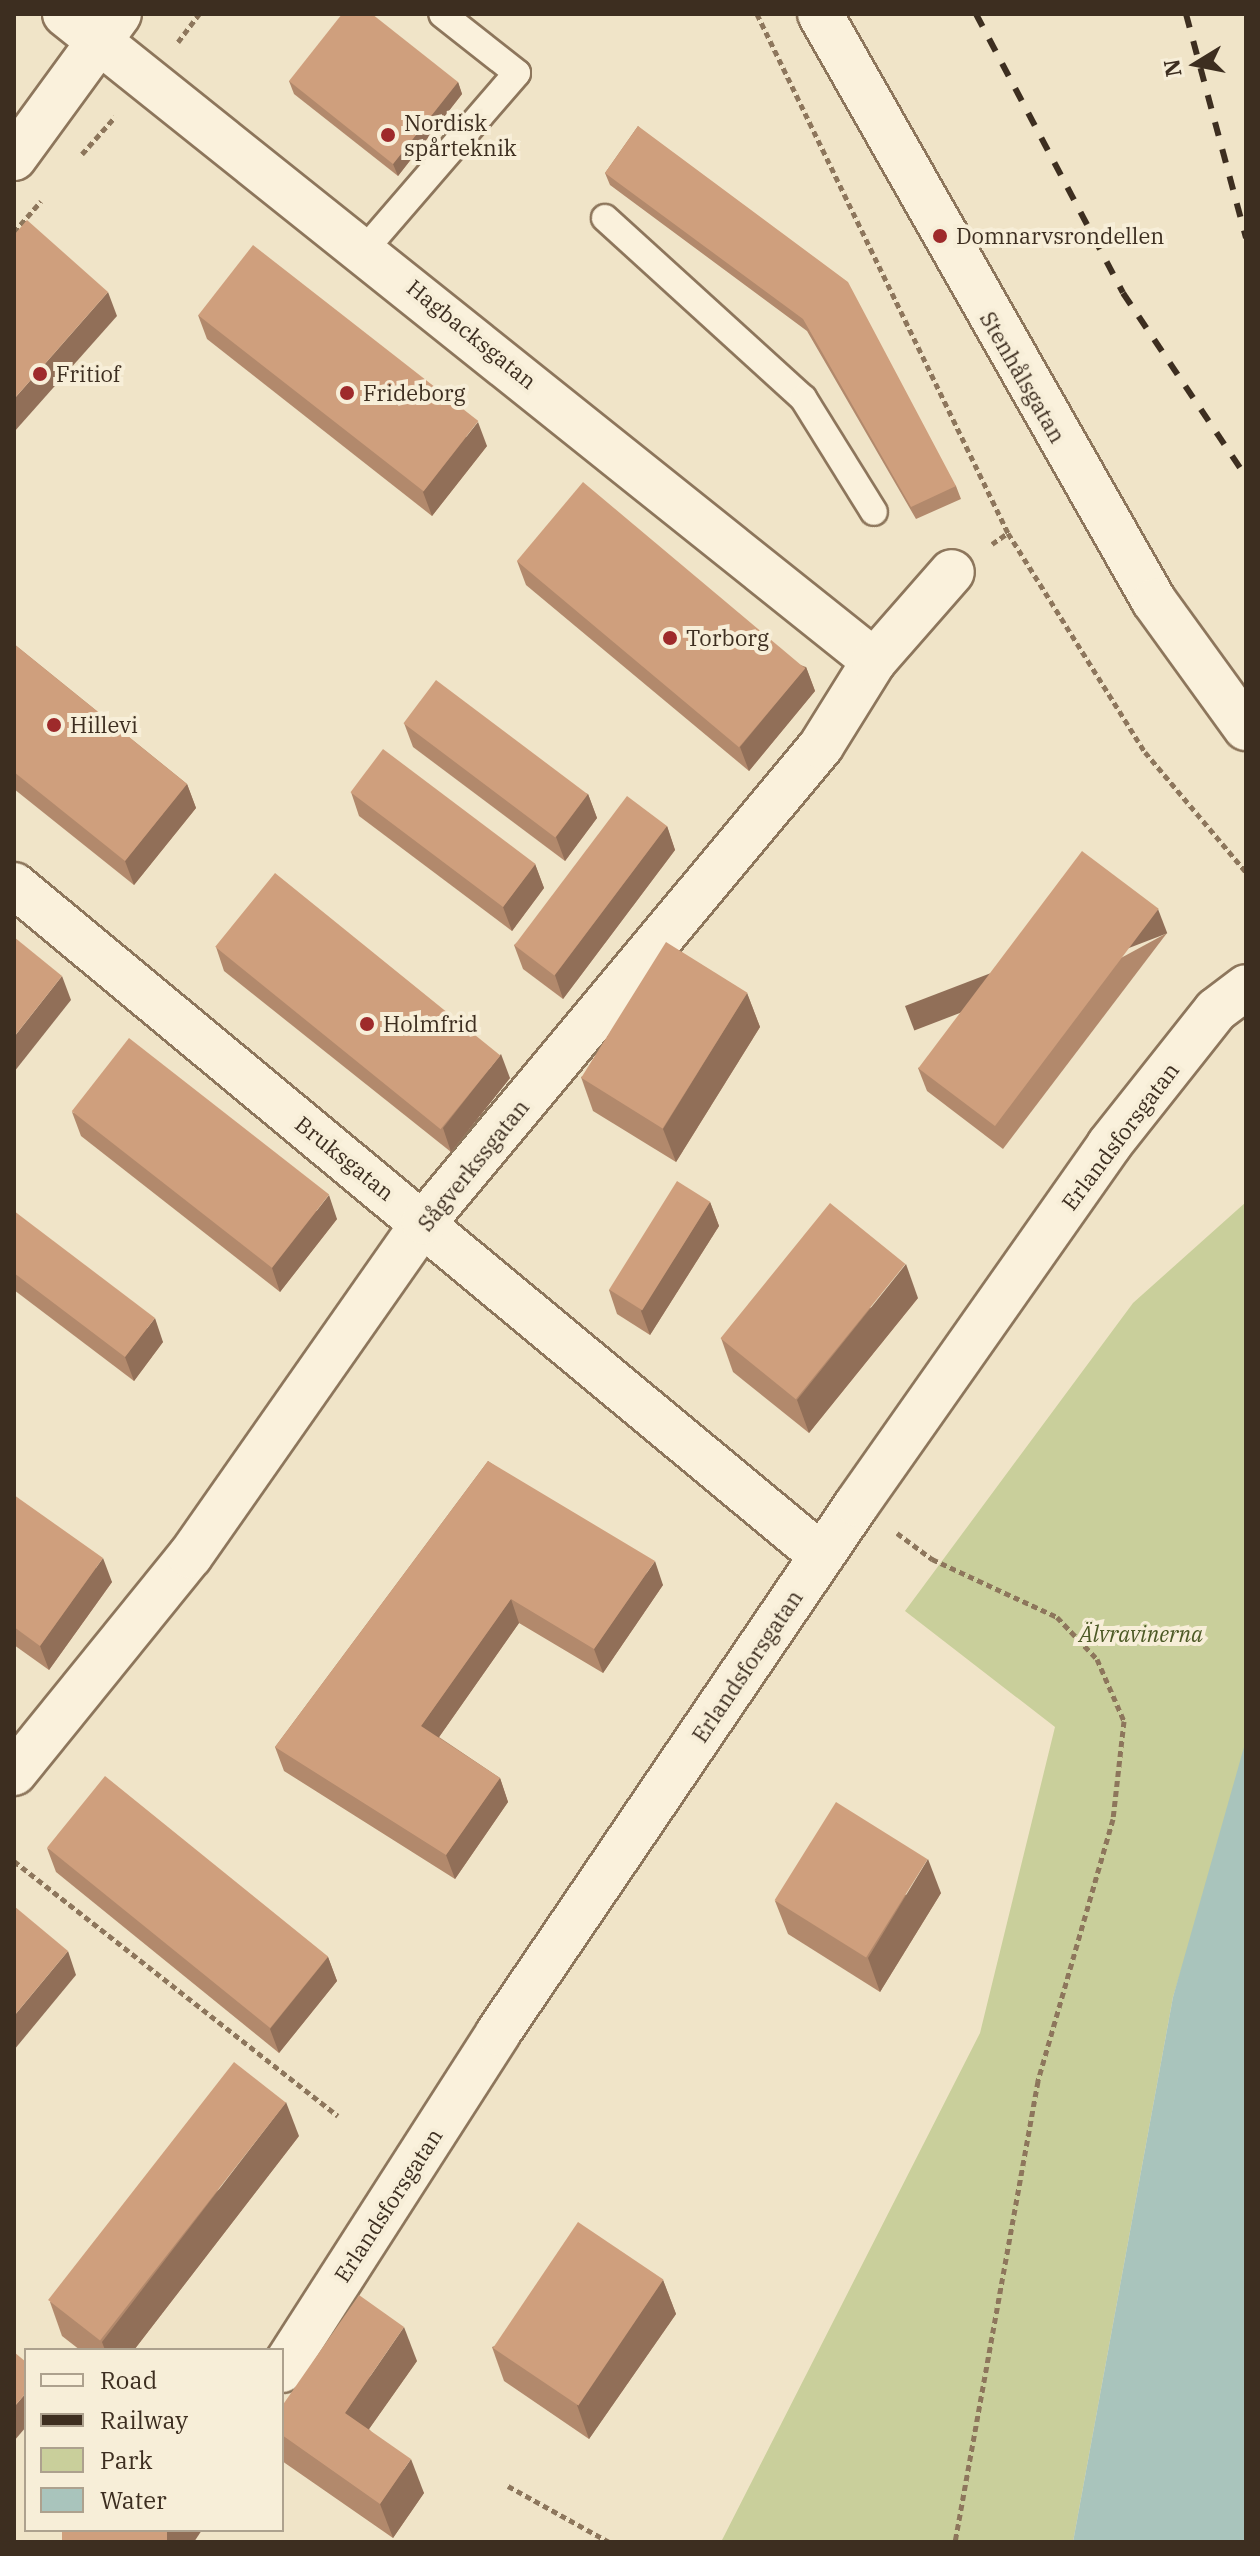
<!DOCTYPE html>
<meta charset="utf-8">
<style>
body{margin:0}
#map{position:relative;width:1260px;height:2556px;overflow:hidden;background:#f0e4c8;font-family:"IBM Plex Serif",serif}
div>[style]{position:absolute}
.green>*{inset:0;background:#c9cf9b}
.water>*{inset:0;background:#a9c4bc}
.path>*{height:5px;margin-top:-2.5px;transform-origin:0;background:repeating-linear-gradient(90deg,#8d765c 0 6px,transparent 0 10px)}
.roads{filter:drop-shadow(2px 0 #8d765c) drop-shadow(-2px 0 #8d765c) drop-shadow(0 2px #8d765c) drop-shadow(0 -2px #8d765c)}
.lane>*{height:26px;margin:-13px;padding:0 13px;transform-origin:13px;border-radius:13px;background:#faf1dc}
.street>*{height:44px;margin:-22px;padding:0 22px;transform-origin:22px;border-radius:22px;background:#faf1dc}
.secondary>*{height:44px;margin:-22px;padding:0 22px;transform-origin:22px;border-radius:22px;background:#faf1dc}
.rail>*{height:6px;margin-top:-3px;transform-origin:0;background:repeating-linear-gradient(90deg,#3d2e20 0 14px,transparent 0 28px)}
.wall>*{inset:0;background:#b2896c}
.shaded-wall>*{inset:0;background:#916f58;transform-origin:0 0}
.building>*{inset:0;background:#cf9f7d;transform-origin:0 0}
.dots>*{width:22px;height:22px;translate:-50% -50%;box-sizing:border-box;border:4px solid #f7eed8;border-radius:50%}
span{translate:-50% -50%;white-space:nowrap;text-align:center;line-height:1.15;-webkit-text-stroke:8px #f7eed8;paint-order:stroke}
.poi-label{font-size:22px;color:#3d2e20}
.left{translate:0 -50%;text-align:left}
.street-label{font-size:22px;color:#3d2e20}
.park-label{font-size:22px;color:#4d5a26;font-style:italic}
.frame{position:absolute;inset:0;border:16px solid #3d2e20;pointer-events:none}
.legend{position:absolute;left:24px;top:2348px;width:260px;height:184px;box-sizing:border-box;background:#f7eed8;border:2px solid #ada18e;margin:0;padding:10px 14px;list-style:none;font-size:24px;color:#3d2e20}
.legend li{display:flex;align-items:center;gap:16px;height:40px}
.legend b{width:40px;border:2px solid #ada18e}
.north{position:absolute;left:1156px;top:24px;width:80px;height:80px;-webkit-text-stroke:6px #f7eed8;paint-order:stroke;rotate:260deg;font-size:22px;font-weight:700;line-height:32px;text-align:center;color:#3d2e20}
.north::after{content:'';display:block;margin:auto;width:28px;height:36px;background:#3d2e20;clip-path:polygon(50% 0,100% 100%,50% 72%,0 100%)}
</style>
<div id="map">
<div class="green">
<div style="clip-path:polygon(1246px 1202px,1246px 1763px,1173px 1997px,1073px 2542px,721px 2542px,980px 2033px,1055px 1727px,905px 1611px,1133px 1303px)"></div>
</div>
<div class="water">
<div style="clip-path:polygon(1246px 1740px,1246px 2542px,1073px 2542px,1173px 1997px)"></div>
</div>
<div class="path">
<div style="left:757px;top:14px;width:577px;rotate:64.19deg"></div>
<div style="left:1008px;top:533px;width:258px;rotate:58deg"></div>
<div style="left:1145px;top:752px;width:157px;rotate:49.9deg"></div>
<div style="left:178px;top:42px;width:35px;rotate:-53deg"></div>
<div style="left:82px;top:154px;width:50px;rotate:-48.3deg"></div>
<div style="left:14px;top:232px;width:41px;rotate:-48.9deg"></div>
<div style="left:992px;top:544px;width:19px;rotate:-35deg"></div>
<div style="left:897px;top:1533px;width:44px;rotate:36.6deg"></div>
<div style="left:932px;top:1559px;width:138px;rotate:24.9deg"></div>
<div style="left:1057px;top:1617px;width:58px;rotate:46.4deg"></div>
<div style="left:1097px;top:1659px;width:68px;rotate:66.5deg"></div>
<div style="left:1124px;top:1721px;width:99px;rotate:96.4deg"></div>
<div style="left:1113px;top:1819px;width:273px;rotate:106deg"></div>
<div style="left:1038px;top:2081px;width:468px;rotate:100.2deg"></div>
<div style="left:14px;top:1861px;width:412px;rotate:38.2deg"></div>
<div style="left:508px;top:2486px;width:115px;rotate:29deg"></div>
</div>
<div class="roads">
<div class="lane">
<div style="left:605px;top:218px;width:268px;rotate:42.3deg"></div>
<div style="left:803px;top:398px;width:134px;rotate:58.1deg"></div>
<div style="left:366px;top:248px;width:231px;rotate:-49.2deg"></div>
<div style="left:517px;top:73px;width:95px;rotate:-141.8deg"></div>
</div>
<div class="street">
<div style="left:65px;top:14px;width:1036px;rotate:38.65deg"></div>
<div style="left:14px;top:885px;width:1050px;rotate:39.71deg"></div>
<div style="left:14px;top:1773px;width:279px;rotate:-51deg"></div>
<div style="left:190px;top:1556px;width:408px;rotate:-55deg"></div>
<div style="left:424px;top:1222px;width:620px;rotate:-50.17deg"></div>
<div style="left:821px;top:746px;width:100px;rotate:-58.1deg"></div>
<div style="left:874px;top:661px;width:118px;rotate:-48.8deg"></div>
<div style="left:282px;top:2370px;width:400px;rotate:-57.3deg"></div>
<div style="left:498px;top:2033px;width:639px;rotate:-55.84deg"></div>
<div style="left:857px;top:1504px;width:439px;rotate:-54.9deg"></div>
<div style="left:1109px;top:1145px;width:172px;rotate:-51.6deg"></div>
<div style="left:1216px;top:1010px;width:38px;rotate:-37deg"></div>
</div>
<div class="secondary">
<div style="left:820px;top:14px;width:675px;rotate:60.36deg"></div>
<div style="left:1154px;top:601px;width:157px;rotate:54.1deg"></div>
<div style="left:14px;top:158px;width:178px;rotate:-53.9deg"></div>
</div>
</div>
<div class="rail">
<div style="left:976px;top:14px;width:315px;rotate:62.2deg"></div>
<div style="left:1123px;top:293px;width:221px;rotate:56.2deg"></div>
<div style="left:1186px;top:14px;width:232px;rotate:75deg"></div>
</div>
<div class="wall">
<div style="clip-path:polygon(289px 81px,458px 82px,462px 94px,398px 176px,294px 94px)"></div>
<div style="clip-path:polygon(638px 126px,956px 486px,961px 499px,916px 519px,807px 331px,610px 185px,605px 173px)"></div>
<div style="clip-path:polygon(198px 315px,487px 446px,432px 516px,207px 339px)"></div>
<div style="clip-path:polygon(517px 561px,806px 667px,815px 691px,749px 771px,526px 585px)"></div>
<div style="clip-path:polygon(14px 644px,187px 784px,196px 808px,134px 885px,14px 789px)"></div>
<div style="clip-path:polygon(404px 723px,588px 794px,597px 818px,565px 861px,413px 747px)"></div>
<div style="clip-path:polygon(351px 792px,535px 864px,544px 888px,512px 931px,359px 816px)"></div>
<div style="clip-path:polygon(667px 826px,675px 850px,563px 999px,523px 969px,514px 945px)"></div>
<div style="clip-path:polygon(1167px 933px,1003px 1149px,927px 1091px,918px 1068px)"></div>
<div style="clip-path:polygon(216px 947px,510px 1078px,451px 1152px,224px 971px)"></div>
<div style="clip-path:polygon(747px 993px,760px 1027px,676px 1162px,593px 1111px,581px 1077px)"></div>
<div style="clip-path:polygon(72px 1112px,337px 1219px,280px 1292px,81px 1136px)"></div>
<div style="clip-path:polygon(710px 1202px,719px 1226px,650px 1335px,617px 1314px,609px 1290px)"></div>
<div style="clip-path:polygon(14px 1211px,163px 1342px,134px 1381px,14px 1290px)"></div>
<div style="clip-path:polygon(918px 1298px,809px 1433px,733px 1372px,721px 1338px)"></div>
<div style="clip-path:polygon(488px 1461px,663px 1585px,603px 1673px,519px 1623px,439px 1737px,500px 1778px,508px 1802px,455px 1879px,284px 1771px,275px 1747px)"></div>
<div style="clip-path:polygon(14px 1495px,112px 1582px,49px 1670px,14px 1645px)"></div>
<div style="clip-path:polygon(47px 1848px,328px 1957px,337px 1981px,279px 2053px,56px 1872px)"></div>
<div style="clip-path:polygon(941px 1893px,880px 1992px,788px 1934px,775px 1901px)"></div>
<div style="clip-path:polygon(299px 2136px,134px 2350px,80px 2350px,62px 2336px,50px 2302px)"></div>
<div style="clip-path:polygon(663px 2280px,676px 2314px,589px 2439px,504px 2381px,492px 2347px)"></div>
<div style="clip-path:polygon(417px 2361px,369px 2429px,424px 2493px,393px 2538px,282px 2461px,282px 2406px)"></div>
</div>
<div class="shaded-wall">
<div style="clip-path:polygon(458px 82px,462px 94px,398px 176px,393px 164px)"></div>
<div style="clip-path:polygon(108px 292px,117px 316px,14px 432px,14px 399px)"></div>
<div style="clip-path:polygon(478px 422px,487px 446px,432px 516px,423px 492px)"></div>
<div style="clip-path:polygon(806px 667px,815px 691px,749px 771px,740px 747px)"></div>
<div style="clip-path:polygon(187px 784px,196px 808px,134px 885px,125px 861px)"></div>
<div style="clip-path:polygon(588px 794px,597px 818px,565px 861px,556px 837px)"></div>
<div style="clip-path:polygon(667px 826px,675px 850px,563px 999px,555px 975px)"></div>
<div style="clip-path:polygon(535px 864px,544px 888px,512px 931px,503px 907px)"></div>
<div style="left:1158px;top:909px;width:26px;height:271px;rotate:69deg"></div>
<div style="clip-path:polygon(62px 976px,71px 1000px,14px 1072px,14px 1037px)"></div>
<div style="clip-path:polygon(747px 993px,760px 1027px,676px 1162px,663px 1129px)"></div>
<div style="clip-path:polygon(501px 1054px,510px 1078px,451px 1152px,443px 1128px)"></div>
<div style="clip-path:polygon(329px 1195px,337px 1219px,280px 1292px,272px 1268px)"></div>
<div style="clip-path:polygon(710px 1202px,719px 1226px,650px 1335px,641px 1311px)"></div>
<div style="clip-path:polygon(906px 1264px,918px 1298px,809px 1433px,797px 1400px)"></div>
<div style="clip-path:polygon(155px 1318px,163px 1342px,134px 1381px,125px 1357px)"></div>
<div style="clip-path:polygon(103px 1558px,112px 1582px,49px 1670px,40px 1646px)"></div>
<div style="clip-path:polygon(655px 1561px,663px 1585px,603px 1673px,594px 1649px)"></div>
<div style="clip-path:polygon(511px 1599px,519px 1623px,430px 1750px,421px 1726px)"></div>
<div style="clip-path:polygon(500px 1778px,508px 1802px,455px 1879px,446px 1855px)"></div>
<div style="clip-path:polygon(928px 1859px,941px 1893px,880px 1992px,868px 1958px)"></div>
<div style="clip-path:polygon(68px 1951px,76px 1975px,14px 2050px,14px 2016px)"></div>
<div style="clip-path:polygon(328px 1957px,337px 1981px,279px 2053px,270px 2029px)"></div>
<div style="clip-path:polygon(286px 2102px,299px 2136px,134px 2350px,105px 2350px,102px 2342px)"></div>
<div style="clip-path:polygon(663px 2280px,676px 2314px,589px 2439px,577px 2405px)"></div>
<div style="clip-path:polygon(404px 2327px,417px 2361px,357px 2446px,345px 2413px)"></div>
<div style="clip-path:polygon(26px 2393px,26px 2427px,14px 2441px,14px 2407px)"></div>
<div style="clip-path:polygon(411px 2459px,424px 2493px,393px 2538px,380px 2504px)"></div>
<div style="clip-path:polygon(167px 2530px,202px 2530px,194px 2542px,160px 2542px)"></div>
</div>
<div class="building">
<div style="clip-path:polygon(342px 14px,372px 14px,458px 82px,393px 164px,289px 81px)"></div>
<div style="clip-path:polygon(638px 126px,848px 282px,956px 486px,911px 507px,803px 319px,605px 173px)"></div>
<div style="clip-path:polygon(27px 220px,108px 292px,14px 399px,14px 235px)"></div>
<div style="left:253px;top:245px;width:286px;height:89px;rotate:38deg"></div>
<div style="left:583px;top:482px;width:290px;height:103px;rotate:40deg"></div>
<div style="clip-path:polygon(14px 644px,187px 784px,125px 861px,14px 772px)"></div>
<div style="left:436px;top:680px;width:190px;height:54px;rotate:37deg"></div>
<div style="left:383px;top:749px;width:191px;height:54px;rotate:37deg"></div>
<div style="left:627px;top:796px;width:50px;height:187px;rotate:37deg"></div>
<div style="left:1082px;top:851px;width:96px;height:272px;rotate:37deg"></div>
<div style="left:275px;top:873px;width:290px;height:95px;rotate:39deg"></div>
<div style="clip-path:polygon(14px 937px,62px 976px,14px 1037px)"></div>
<div style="left:666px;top:942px;width:96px;height:160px;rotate:32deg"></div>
<div style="left:129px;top:1038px;width:254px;height:93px;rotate:38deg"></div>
<div style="left:677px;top:1181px;width:39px;height:128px;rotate:32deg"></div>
<div style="left:830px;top:1203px;width:97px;height:174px;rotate:39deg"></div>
<div style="clip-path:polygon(14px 1211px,155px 1318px,125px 1357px,14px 1273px)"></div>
<div style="clip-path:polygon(488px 1461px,655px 1561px,594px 1649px,511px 1599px,421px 1726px,500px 1778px,446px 1855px,275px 1747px)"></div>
<div style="clip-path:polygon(14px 1495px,103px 1558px,40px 1646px,14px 1627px)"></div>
<div style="left:105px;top:1776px;width:287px;height:92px;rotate:39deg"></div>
<div style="left:836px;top:1802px;width:108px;height:116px;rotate:32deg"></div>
<div style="clip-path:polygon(14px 1906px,68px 1951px,14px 2016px)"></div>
<div style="left:234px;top:2062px;width:66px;height:302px;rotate:38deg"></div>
<div style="left:578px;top:2222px;width:103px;height:152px;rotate:34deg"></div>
<div style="clip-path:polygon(359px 2295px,404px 2327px,345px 2413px,411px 2459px,380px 2504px,282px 2435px,282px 2406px)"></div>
<div style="clip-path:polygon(14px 2352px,26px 2362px,26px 2393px,14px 2407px)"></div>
<div style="left:62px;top:2530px;width:105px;height:14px"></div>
</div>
<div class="dots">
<div style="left:388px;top:135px;background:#9e2a2b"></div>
<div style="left:940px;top:236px;background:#9e2a2b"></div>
<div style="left:40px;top:374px;background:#9e2a2b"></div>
<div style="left:347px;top:393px;background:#9e2a2b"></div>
<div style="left:670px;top:638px;background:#9e2a2b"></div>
<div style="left:54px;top:725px;background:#9e2a2b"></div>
<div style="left:367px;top:1024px;background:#9e2a2b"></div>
</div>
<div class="poi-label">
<span class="left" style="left:404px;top:135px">Nordisk<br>spårteknik</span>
<span class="left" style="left:956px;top:236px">Domnarvsrondellen</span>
<span class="left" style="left:56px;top:374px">Fritiof</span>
<span class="left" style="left:363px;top:393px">Frideborg</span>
<span class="left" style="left:686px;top:638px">Torborg</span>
<span class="left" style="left:70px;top:725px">Hillevi</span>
<span class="left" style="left:383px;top:1024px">Holmfrid</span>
</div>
<div class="street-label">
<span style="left:472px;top:334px;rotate:39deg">Hagbacksgatan</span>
<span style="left:1023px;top:377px;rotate:60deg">Stenhålsgatan</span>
<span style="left:1120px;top:1136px;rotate:-53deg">Erlandsforsgatan</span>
<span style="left:345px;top:1158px;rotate:39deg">Bruksgatan</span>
<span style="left:473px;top:1165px;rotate:-51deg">Sågverkssgatan</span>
<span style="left:747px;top:1666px;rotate:-56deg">Erlandsforsgatan</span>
<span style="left:388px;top:2205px;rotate:-57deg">Erlandsforsgatan</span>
</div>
<div class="park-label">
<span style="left:1141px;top:1634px">Älvravinerna</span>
</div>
<div class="frame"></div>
<ul class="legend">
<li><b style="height:10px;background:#faf1dc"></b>Road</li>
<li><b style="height:10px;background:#3d2e20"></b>Railway</li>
<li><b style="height:22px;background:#c9cf9b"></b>Park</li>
<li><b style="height:22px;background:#a9c4bc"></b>Water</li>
</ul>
<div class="north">N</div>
</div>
